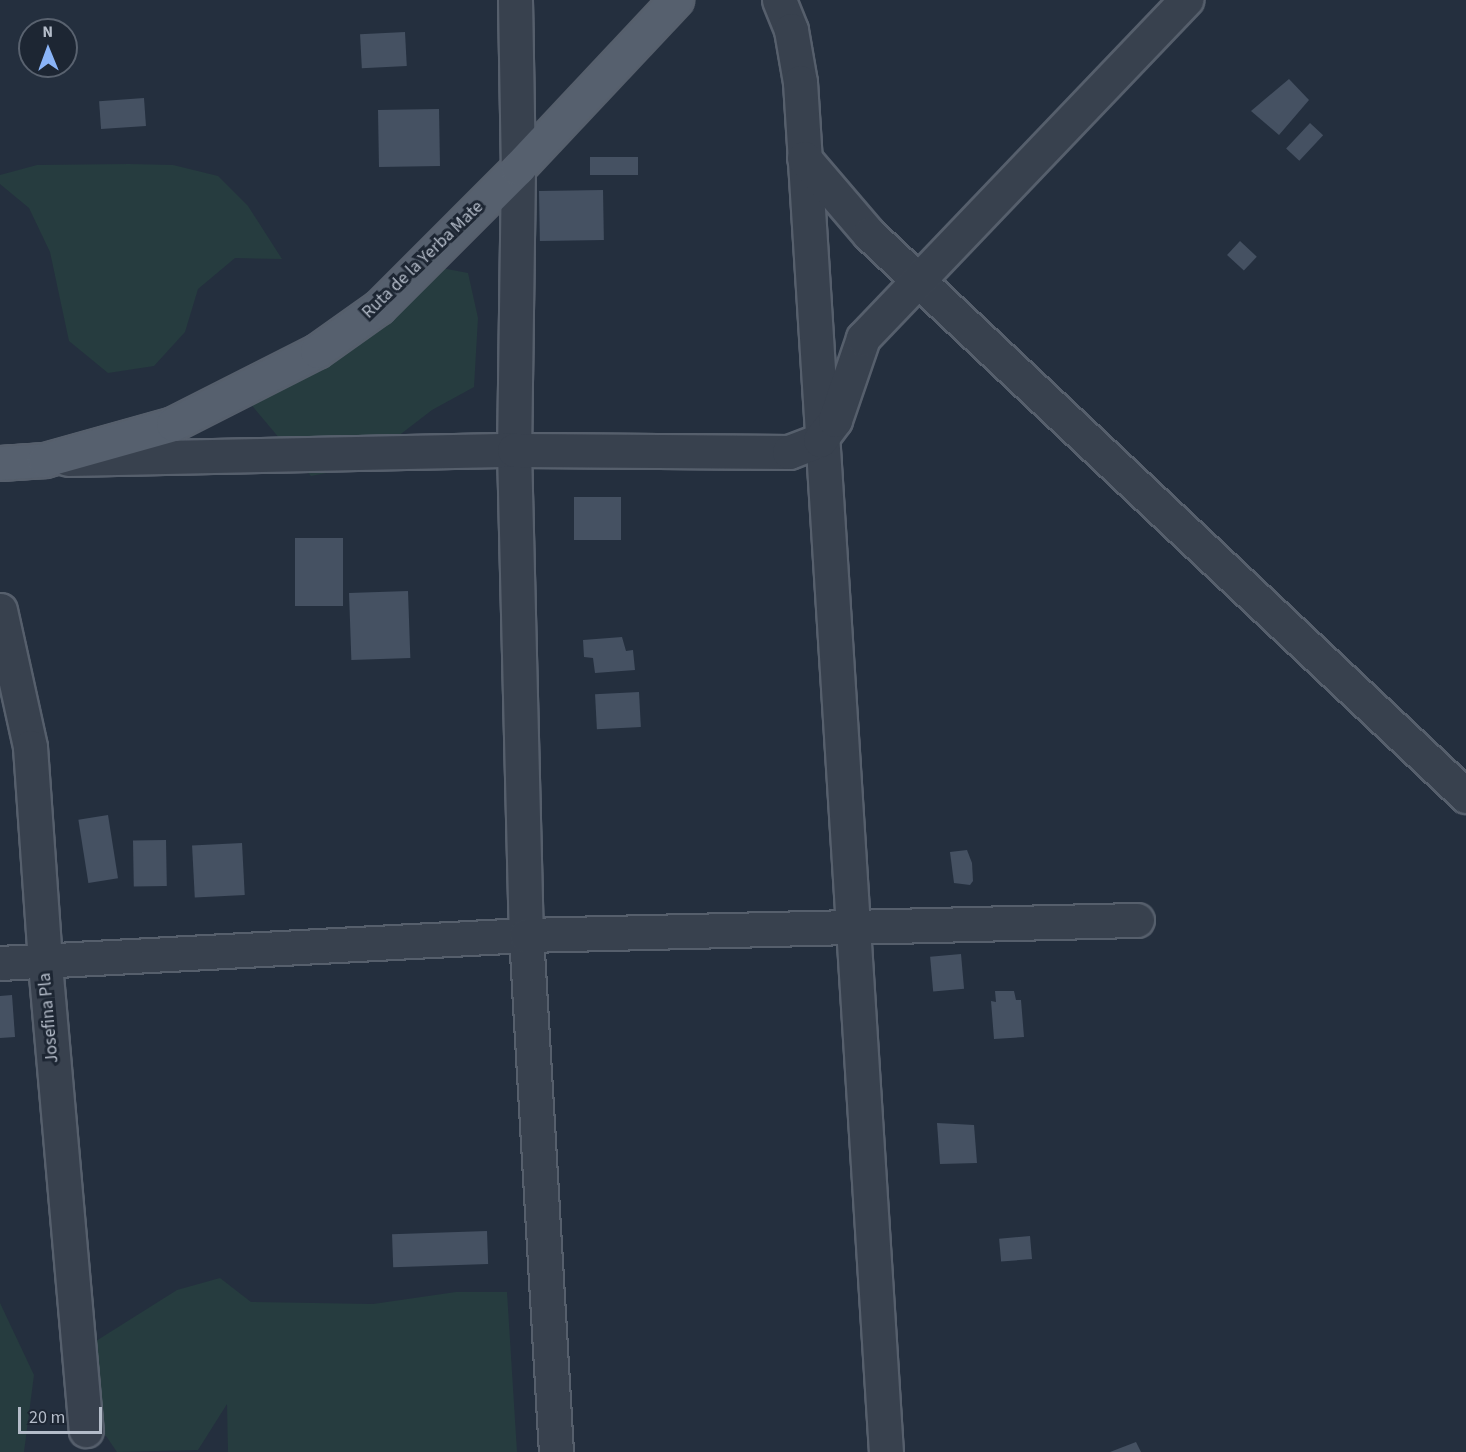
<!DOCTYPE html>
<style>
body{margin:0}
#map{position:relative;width:1466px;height:1452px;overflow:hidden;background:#242f3e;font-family:"Source Sans 3",sans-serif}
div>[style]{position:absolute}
.green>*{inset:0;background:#263c3f}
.building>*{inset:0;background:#455162;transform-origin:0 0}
.roads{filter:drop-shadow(2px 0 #565f6c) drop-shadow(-2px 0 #565f6c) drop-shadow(0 2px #565f6c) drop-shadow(0 -2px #565f6c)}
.minor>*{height:33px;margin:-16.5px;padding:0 16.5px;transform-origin:16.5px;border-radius:16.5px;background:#38414e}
.major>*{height:33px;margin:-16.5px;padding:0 16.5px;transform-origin:16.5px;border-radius:16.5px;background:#56606e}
span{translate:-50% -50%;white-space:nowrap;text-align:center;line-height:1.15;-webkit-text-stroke:6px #1d2633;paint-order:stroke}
.street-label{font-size:18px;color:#b4bcc9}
.north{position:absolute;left:18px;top:18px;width:60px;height:60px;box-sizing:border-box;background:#1d2633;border:2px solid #59626f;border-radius:50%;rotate:359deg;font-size:16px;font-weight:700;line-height:24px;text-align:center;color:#b4bcc9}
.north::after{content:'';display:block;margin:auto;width:21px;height:27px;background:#8ab4f8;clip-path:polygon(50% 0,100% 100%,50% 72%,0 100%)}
.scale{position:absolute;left:18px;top:1407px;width:84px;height:27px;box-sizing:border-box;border:3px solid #b4bcc9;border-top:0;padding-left:8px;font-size:18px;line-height:21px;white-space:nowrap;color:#b4bcc9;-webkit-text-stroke:4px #1d2633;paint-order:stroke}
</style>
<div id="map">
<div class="green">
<div style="clip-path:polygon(129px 164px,173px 165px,218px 176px,248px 206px,282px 259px,235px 258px,198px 289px,185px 332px,154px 366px,108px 373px,69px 341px,50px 252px,29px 208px,0 184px,0 175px,37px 165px)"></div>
<div style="clip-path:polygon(426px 265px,468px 273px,478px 318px,474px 387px,432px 410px,358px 467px,311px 476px,249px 402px)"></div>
<div style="clip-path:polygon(220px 1278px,251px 1302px,373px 1304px,456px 1292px,507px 1292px,517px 1452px,228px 1452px,227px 1404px,198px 1450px,117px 1452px,106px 1436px,86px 1430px,79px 1383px,96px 1341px,177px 1290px)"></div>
<div style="clip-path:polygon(0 1303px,34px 1375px,24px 1452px,0 1452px)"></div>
</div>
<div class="building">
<div style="left:405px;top:32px;width:34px;height:45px;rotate:87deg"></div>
<div style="clip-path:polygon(1289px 79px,1309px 100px,1279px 135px,1251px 111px)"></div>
<div style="left:144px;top:98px;width:28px;height:45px;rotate:86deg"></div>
<div style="left:439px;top:109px;width:57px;height:61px;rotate:89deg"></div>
<div style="left:1310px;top:123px;width:18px;height:35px;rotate:43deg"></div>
<div style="left:638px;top:157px;width:18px;height:48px;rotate:90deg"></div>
<div style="left:603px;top:190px;width:50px;height:64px;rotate:89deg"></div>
<div style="left:1240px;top:241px;width:23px;height:19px;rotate:43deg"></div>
<div style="left:574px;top:497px;width:47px;height:43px"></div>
<div style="left:295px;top:538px;width:48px;height:68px"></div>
<div style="left:408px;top:591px;width:67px;height:59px;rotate:88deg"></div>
<div style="clip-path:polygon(622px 637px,626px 651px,633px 650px,635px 670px,595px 673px,593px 658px,584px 657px,583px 640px)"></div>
<div style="left:639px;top:692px;width:35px;height:44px;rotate:87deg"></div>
<div style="left:108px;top:815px;width:64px;height:30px;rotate:81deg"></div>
<div style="left:166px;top:840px;width:46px;height:33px;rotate:89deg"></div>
<div style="left:242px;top:843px;width:52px;height:50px;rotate:87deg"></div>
<div style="clip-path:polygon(967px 850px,972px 863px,973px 881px,970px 885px,954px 883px,950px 852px)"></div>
<div style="left:961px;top:954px;width:35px;height:31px;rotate:85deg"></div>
<div style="clip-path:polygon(995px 991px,1014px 991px,1016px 1000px,1021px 1000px,1024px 1037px,994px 1039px,991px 1001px,996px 1002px)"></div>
<div style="clip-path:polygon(12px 995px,15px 1037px,0 1038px,0 996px)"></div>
<div style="clip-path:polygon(937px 1123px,974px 1125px,977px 1163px,940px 1164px)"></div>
<div style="left:487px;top:1231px;width:33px;height:95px;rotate:88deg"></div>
<div style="left:1030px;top:1236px;width:23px;height:31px;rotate:85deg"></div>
<div style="clip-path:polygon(1136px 1442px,1141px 1452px,1110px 1452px)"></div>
</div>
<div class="roads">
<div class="minor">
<div style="left:515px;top:0;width:168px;rotate:89deg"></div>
<div style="left:518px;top:168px;width:282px;rotate:90.8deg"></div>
<div style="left:514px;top:450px;width:485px;rotate:88.6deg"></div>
<div style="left:526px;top:935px;width:518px;rotate:86.68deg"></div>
<div style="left:779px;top:0;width:32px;rotate:68deg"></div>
<div style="left:791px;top:30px;width:53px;rotate:80.2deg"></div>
<div style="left:800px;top:82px;width:1373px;rotate:86.41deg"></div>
<div style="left:804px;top:158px;width:100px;rotate:49.5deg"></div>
<div style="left:869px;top:234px;width:820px;rotate:43.27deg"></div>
<div style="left:68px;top:459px;width:446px;rotate:-1.2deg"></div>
<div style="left:514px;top:450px;width:275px;rotate:0.4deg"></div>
<div style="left:789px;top:452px;width:33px;rotate:-21deg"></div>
<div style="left:820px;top:440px;width:25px;rotate:-53deg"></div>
<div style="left:835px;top:420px;width:87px;rotate:-71.1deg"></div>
<div style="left:863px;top:338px;width:468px;rotate:-46.3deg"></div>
<div style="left:0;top:610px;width:140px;rotate:77.6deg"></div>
<div style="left:30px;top:747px;width:218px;rotate:86deg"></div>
<div style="left:45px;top:964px;width:468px;rotate:85deg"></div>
<div style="left:0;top:963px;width:527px;rotate:-3.05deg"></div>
<div style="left:526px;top:935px;width:611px;rotate:-1.41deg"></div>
</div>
<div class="major">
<div style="left:0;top:463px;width:45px;rotate:-3.8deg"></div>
<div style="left:45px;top:460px;width:133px;rotate:-15.7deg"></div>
<div style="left:173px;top:424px;width:161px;rotate:-26.9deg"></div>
<div style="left:317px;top:351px;width:76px;rotate:-35.4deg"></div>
<div style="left:379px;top:307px;width:197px;rotate:-45deg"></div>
<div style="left:518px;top:168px;width:231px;rotate:-46.8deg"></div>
</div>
</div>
<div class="street-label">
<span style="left:423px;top:260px;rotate:-44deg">Ruta de la Yerba Mate</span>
<span style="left:49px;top:1018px;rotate:-95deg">Josefina Pla</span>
</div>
<div class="north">N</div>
<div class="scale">20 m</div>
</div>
